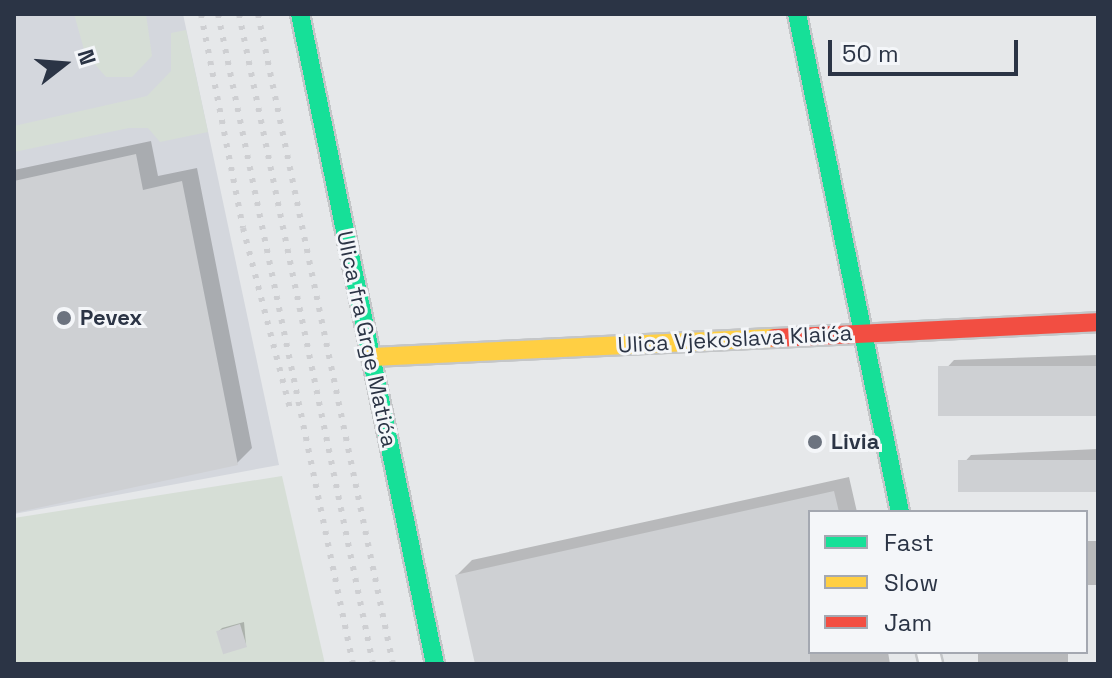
<!DOCTYPE html>
<meta charset="utf-8">
<style>
body{margin:0}
#map{position:relative;width:1112px;height:678px;overflow:hidden;background:#e6e8ea;font-family:"Space Grotesk",sans-serif}
div>[style]{position:absolute}
.built>*{inset:0;background:#d4d7dd}
.green>*{inset:0;background:#d6ded6}
.shadow>*{inset:0;background:#0003;transform-origin:0 0}
.building>*{inset:0;background:#ced0d3;transform-origin:0 0}
.roads{filter:drop-shadow(2px 0 #c4c6c8) drop-shadow(-2px 0 #c4c6c8) drop-shadow(0 2px #c4c6c8) drop-shadow(0 -2px #c4c6c8)}
.street>*{height:22px;margin:-11px;padding:0 11px;transform-origin:11px;border-radius:11px;background:#f5f6f7}
.fast>*{height:18px;margin:-9px;padding:0 9px;transform-origin:9px;border-radius:9px;background:#16e098}
.slow>*{height:18px;margin:-9px;padding:0 9px;transform-origin:9px;border-radius:9px;background:#ffcf43}
.jam>*{height:18px;margin:-9px;padding:0 9px;transform-origin:9px;border-radius:9px;background:#f24e42}
.rail>*{height:6px;margin-top:-3px;transform-origin:0;background:repeating-linear-gradient(90deg,#cecfd2 0 4px,transparent 0 12px)}
.dots>*{width:22px;height:22px;translate:-50% -50%;box-sizing:border-box;border:4px solid #f4f6f9;border-radius:50%}
span{translate:-50% -50%;white-space:nowrap;text-align:center;line-height:1.15;-webkit-text-stroke:6px #f4f6f9;paint-order:stroke}
.poi-label{font-size:22px;color:#2b3445;font-weight:700}
.left{translate:0 -50%;text-align:left}
.street-label{font-size:22px;color:#2b3445}
.frame{position:absolute;inset:0;border:16px solid #2b3445;pointer-events:none}
.legend{position:absolute;left:808px;top:510px;width:280px;height:144px;box-sizing:border-box;background:#f4f6f9;border:2px solid #a4a8b1;margin:0;padding:10px 14px;list-style:none;font-size:24px;color:#2b3445}
.legend li{display:flex;align-items:center;gap:16px;height:40px}
.legend b{width:40px;border:2px solid #a4a8b1}
.north{position:absolute;left:24px;top:24px;width:80px;height:80px;-webkit-text-stroke:6px #f4f6f9;paint-order:stroke;rotate:73deg;font-size:22px;font-weight:700;line-height:32px;text-align:center;color:#2b3445}
.north::after{content:'';display:block;margin:auto;width:28px;height:36px;background:#2b3445;clip-path:polygon(50% 0,100% 100%,50% 72%,0 100%)}
.scale{position:absolute;left:828px;top:40px;width:190px;height:36px;box-sizing:border-box;border:4px solid #2b3445;border-top:0;padding-left:10px;font-size:24px;line-height:28px;white-space:nowrap;color:#2b3445;-webkit-text-stroke:6px #f4f6f9;paint-order:stroke}
</style>
<div id="map">
<div class="built">
<div style="clip-path:polygon(14px 14px,183px 14px,279px 465px,14px 514px)"></div>
</div>
<div class="green">
<div style="clip-path:polygon(74px 14px,146px 14px,152px 56px,132px 77px,106px 77px,85px 53px)"></div>
<div style="clip-path:polygon(186px 30px,208px 132px,160px 142px,148px 128px,129px 128px,14px 152px,14px 126px,147px 96px,171px 71px,171px 33px)"></div>
<div style="clip-path:polygon(282px 476px,325px 664px,14px 664px,14px 518px)"></div>
</div>
<div class="shadow">
<div style="clip-path:polygon(151px 141px,158px 176px,197px 168px,252px 448px,237px 463px,14px 511px,14px 170px)"></div>
<div style="clip-path:polygon(1098px 355px,1098px 414px,941px 374px,954px 360px)"></div>
<div style="clip-path:polygon(1098px 449px,1098px 490px,960px 467px,971px 455px)"></div>
<div style="clip-path:polygon(849px 477px,857px 512px,810px 512px,810px 652px,888px 652px,890px 664px,477px 664px,457px 575px,472px 560px)"></div>
<div style="left:1086px;top:541px;width:12px;height:44px"></div>
<div style="clip-path:polygon(244px 622px,246px 645px,219px 631px,222px 628px)"></div>
<div style="left:978px;top:652px;width:90px;height:12px"></div>
</div>
<div class="building">
<div style="clip-path:polygon(136px 154px,143px 190px,182px 181px,238px 465px,14px 513px,14px 181px)"></div>
<div style="left:1098px;top:366px;width:50px;height:160px;rotate:90deg"></div>
<div style="left:1098px;top:460px;width:32px;height:140px;rotate:90deg"></div>
<div style="clip-path:polygon(834px 491px,839px 512px,810px 512px,810px 664px,475px 664px,455px 575px)"></div>
<div style="left:240px;top:624px;width:24px;height:25px;rotate:73deg"></div>
</div>
<div class="roads">
<div class="street">
<div style="left:928px;top:652px;width:12px;rotate:76deg"></div>
</div>
<div class="fast">
<div style="left:300px;top:14px;width:664px;rotate:78.27deg"></div>
<div style="left:797px;top:14px;width:509px;rotate:78.31deg"></div>
</div>
<div class="slow">
<div style="left:371px;top:357px;width:403px;rotate:-2.7deg"></div>
</div>
<div class="jam">
<div style="left:774px;top:338px;width:324px;rotate:-2.8deg"></div>
</div>
</div>
<div class="rail">
<div style="left:201px;top:14px;width:218px;rotate:78.9deg"></div>
<div style="left:243px;top:228px;width:186px;rotate:75.4deg"></div>
<div style="left:218px;top:14px;width:664px;rotate:78.27deg"></div>
<div style="left:239px;top:14px;width:664px;rotate:78.35deg"></div>
<div style="left:258px;top:14px;width:664px;rotate:78.27deg"></div>
</div>
<div class="dots">
<div style="left:64px;top:318px;background:#6c737f"></div>
<div style="left:815px;top:442px;background:#6c737f"></div>
</div>
<div class="poi-label">
<span class="left" style="left:80px;top:318px">Pevex</span>
<span class="left" style="left:831px;top:442px">Livia</span>
</div>
<div class="street-label">
<span style="left:367px;top:339px;rotate:78deg">Ulica fra Grge Matića</span>
<span style="left:735px;top:339px;rotate:-3deg">Ulica Vjekoslava Klaića</span>
</div>
<div class="frame"></div>
<ul class="legend">
<li><b style="height:10px;background:#16e098"></b>Fast</li>
<li><b style="height:10px;background:#ffcf43"></b>Slow</li>
<li><b style="height:10px;background:#f24e42"></b>Jam</li>
</ul>
<div class="north">N</div>
<div class="scale">50 m</div>
</div>
